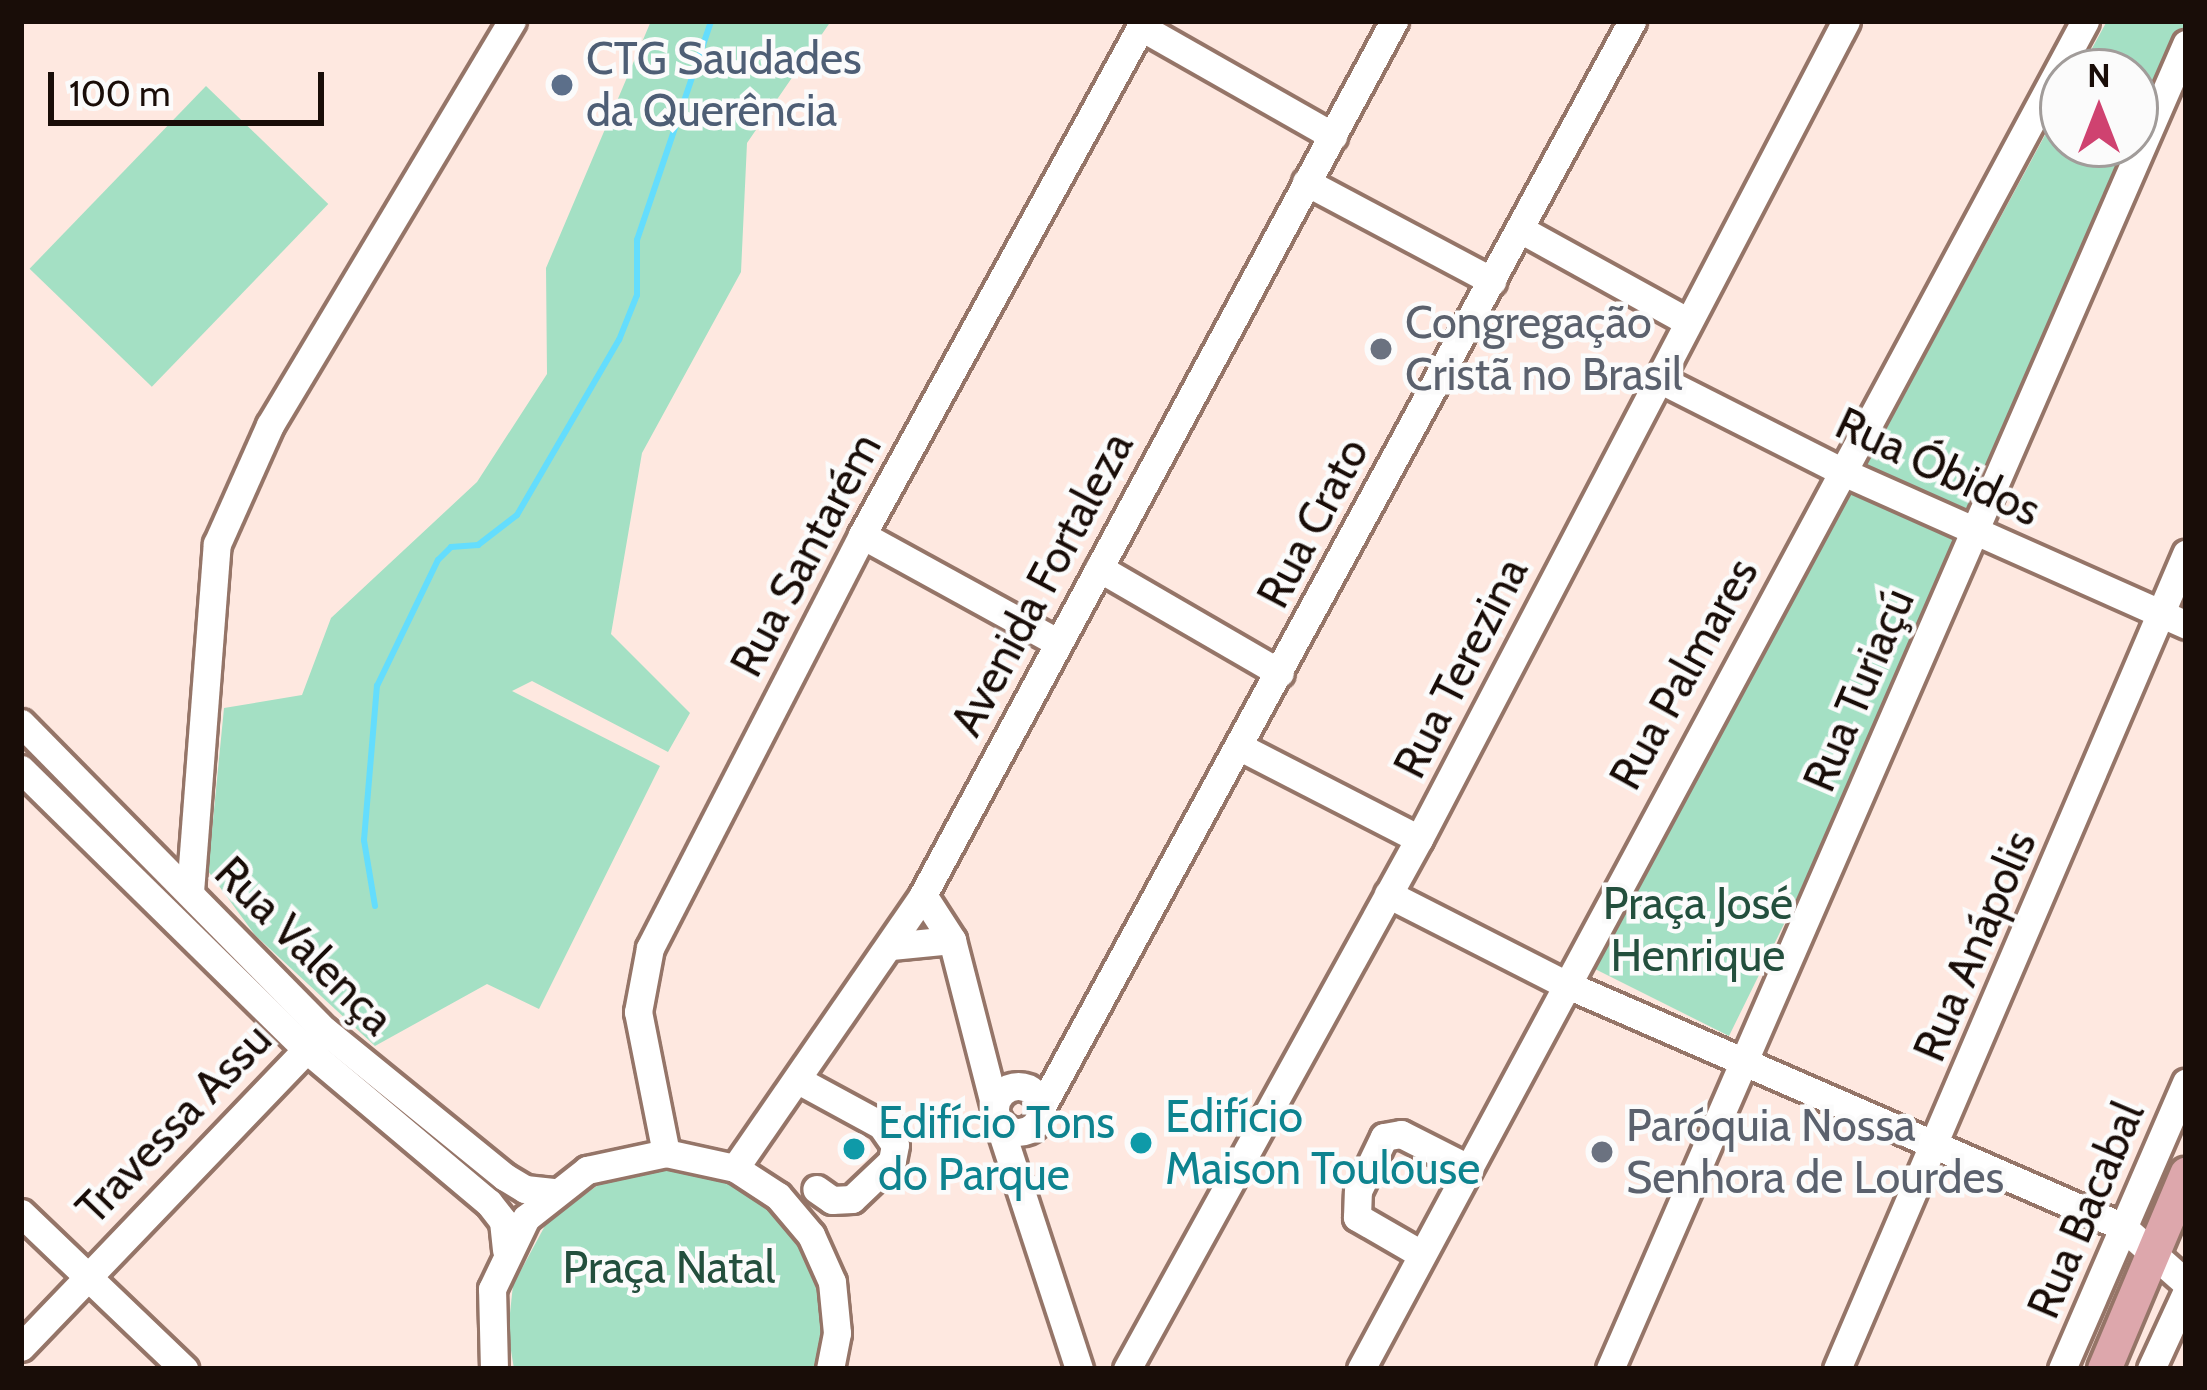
<!DOCTYPE html>
<meta charset="utf-8">
<style>
body{margin:0}
#map{position:relative;width:2207px;height:1390px;overflow:hidden;background:#fee8e0;font-family:Cabin,sans-serif}
div>[style]{position:absolute}
.green>*{inset:0;background:#a4e0c4;transform-origin:0 0}
.stream>*{height:6px;margin:-3px;padding:0 3px;transform-origin:3px;border-radius:3px;background:#64ddfd}
.roads{filter:drop-shadow(3px 0 #957568) drop-shadow(-3px 0 #957568) drop-shadow(0 3px #957568) drop-shadow(0 -3px #957568)}
.minor>*{height:27px;margin:-13.5px;padding:0 13.5px;transform-origin:13.5px;border-radius:13.5px;background:#fff}
.minor>.ring{margin:-13.5px;padding:0;box-sizing:content-box;background:none;border:27px solid #fff;border-radius:50%}
.major>*{height:33px;margin:-16.5px;padding:0 16.5px;transform-origin:16.5px;border-radius:16.5px;background:#dda7ac}
.dots>*{width:33px;height:33px;translate:-50% -50%;box-sizing:border-box;border:6px solid #fbfbfb;border-radius:50%}
span{translate:-50% -50%;white-space:nowrap;text-align:center;line-height:1.15;-webkit-text-stroke:9px #fbfbfb;paint-order:stroke}
.service-label{font-size:45px;color:#4e5e75}
.left{translate:0 -50%;text-align:left}
.worship-label{font-size:45px;color:#5b616d}
.street-label{font-size:45px;color:#190d08}
.park-label{font-size:45px;color:#234f3d}
.culture-label{font-size:45px;color:#0d838f}
.frame{position:absolute;inset:0;border:24px solid #190d08;pointer-events:none}
.north{position:absolute;left:2039px;top:48px;width:120px;height:120px;box-sizing:border-box;background:#fbfbfb;border:3px solid #a19c9a;border-radius:50%;rotate:0deg;font-size:33px;font-weight:700;line-height:48px;text-align:center;color:#190d08}
.north::after{content:'';display:block;margin:auto;width:42px;height:54px;background:#cf4270;clip-path:polygon(50% 0,100% 100%,50% 72%,0 100%)}
.scale{position:absolute;left:48px;top:72px;width:276px;height:54px;box-sizing:border-box;border:6px solid #190d08;border-top:0;padding-left:15px;font-size:36px;line-height:42px;white-space:nowrap;color:#190d08;-webkit-text-stroke:9px #fbfbfb;paint-order:stroke}
</style>
<div id="map">
<div class="green">
<div style="clip-path:polygon(651px 21px,831px 21px,747px 143px,741px 272px,642px 453px,611px 634px,690px 713px,668px 752px,532px 681px,512px 691px,660px 766px,539px 1009px,487px 984px,375px 1046px,255px 935px,208px 871px,224px 708px,302px 695px,331px 618px,477px 482px,547px 374px,546px 268px)"></div>
<div style="clip-path:polygon(2107px 21px,2186px 21px,2135px 137px,2135px 72px,2079px 72px)"></div>
<div style="left:206px;top:86px;width:170px;height:254px;rotate:44deg"></div>
<div style="clip-path:polygon(2063px 102px,2063px 144px,2132px 144px,1845px 800px,1729px 1036px,1593px 968px)"></div>
<div style="clip-path:polygon(668px 1166px,746px 1186px,805px 1241px,830px 1316px,823px 1369px,514px 1369px,508px 1332px,513px 1285px,547px 1222px,605px 1180px)"></div>
</div>
<div class="stream">
<div style="left:375px;top:906px;width:67px;rotate:-99.5deg"></div>
<div style="left:364px;top:840px;width:155px;rotate:-85.2deg"></div>
<div style="left:377px;top:686px;width:140px;rotate:-64.2deg"></div>
<div style="left:438px;top:560px;width:18px;rotate:-45deg"></div>
<div style="left:451px;top:547px;width:27px;rotate:-4deg"></div>
<div style="left:478px;top:545px;width:49px;rotate:-37.6deg"></div>
<div style="left:517px;top:515px;width:203px;rotate:-59.8deg"></div>
<div style="left:619px;top:340px;width:48px;rotate:-68.2deg"></div>
<div style="left:637px;top:295px;width:55px;rotate:-90deg"></div>
<div style="left:637px;top:240px;width:231px;rotate:-71.3deg"></div>
</div>
<div class="roads">
<div class="minor">
<div style="left:1141px;top:27px;width:221px;rotate:29.6deg"></div>
<div style="left:1306px;top:182px;width:211px;rotate:28deg"></div>
<div style="left:1520px;top:229px;width:191px;rotate:28.9deg"></div>
<div style="left:1659px;top:379px;width:206px;rotate:26.8deg"></div>
<div style="left:1843px;top:472px;width:376px;rotate:24deg"></div>
<div style="left:862px;top:535px;width:222px;rotate:28.8deg"></div>
<div style="left:1099px;top:568px;width:209px;rotate:30.1deg"></div>
<div style="left:21px;top:723px;width:431px;rotate:45.4deg"></div>
<div style="left:324px;top:1030px;width:233px;rotate:39.1deg"></div>
<div style="left:505px;top:1177px;width:23px;rotate:31deg"></div>
<div style="left:525px;top:1189px;width:28px;rotate:6deg"></div>
<div style="left:1240px;top:747px;width:201px;rotate:27.2deg"></div>
<div style="left:21px;top:769px;width:400px;rotate:44.5deg"></div>
<div style="left:306px;top:1049px;width:239px;rotate:40.1deg"></div>
<div style="left:489px;top:1203px;width:23px;rotate:52deg"></div>
<div style="left:503px;top:1221px;width:29px;rotate:84deg"></div>
<div style="left:190px;top:892px;width:349px;rotate:-85.6deg"></div>
<div style="left:217px;top:544px;width:130px;rotate:-66deg"></div>
<div style="left:270px;top:425px;width:471px;rotate:-59.1deg"></div>
<div style="left:1388px;top:894px;width:196px;rotate:27deg"></div>
<div style="left:1563px;top:983px;width:611px;rotate:23.54deg"></div>
<div style="left:2123px;top:1227px;width:84px;rotate:41.6deg"></div>
<div style="left:923px;top:895px;width:54px;rotate:57.2deg"></div>
<div style="left:952px;top:940px;width:172px;rotate:75.6deg"></div>
<div style="left:891px;top:946px;width:61px;rotate:-5.6deg"></div>
<div style="left:798px;top:1080px;width:94px;rotate:28.5deg"></div>
<div style="left:881px;top:1125px;width:24px;rotate:55deg"></div>
<div style="left:895px;top:1145px;width:16px;rotate:101deg"></div>
<div style="left:892px;top:1161px;width:55px;rotate:136.5deg"></div>
<div style="left:852px;top:1199px;width:20px;rotate:177deg"></div>
<div style="left:832px;top:1200px;width:19px;rotate:-145deg"></div>
<div class="ring" style="left:995px;top:1086px;width:19px;height:19px"></div>
<div style="left:1042px;top:1106px;width:1235px;rotate:-61.46deg"></div>
<div style="left:998px;top:1121px;width:261px;rotate:71.9deg"></div>
<div style="left:666px;top:1153px;width:144px;rotate:-101.2deg"></div>
<div style="left:638px;top:1012px;width:65px;rotate:-79.4deg"></div>
<div style="left:650px;top:948px;width:464px;rotate:-62.8deg"></div>
<div style="left:862px;top:535px;width:586px;rotate:-61.25deg"></div>
<div style="left:735px;top:1168px;width:331px;rotate:-55.4deg"></div>
<div style="left:923px;top:895px;width:993px;rotate:-61.68deg"></div>
<div style="left:21px;top:1213px;width:226px;rotate:43.7deg"></div>
<div style="left:1421px;top:1254px;width:74px;rotate:-150deg"></div>
<div style="left:1357px;top:1217px;width:26px;rotate:-88deg"></div>
<div style="left:1358px;top:1191px;width:60px;rotate:-64.3deg"></div>
<div style="left:1384px;top:1137px;width:17px;rotate:-10deg"></div>
<div style="left:1401px;top:1134px;width:73px;rotate:26.9deg"></div>
<div style="left:21px;top:1347px;width:428px;rotate:-46.2deg"></div>
<div style="left:494px;top:1369px;width:80px;rotate:-91.4deg"></div>
<div style="left:492px;top:1289px;width:79px;rotate:-64.4deg"></div>
<div style="left:526px;top:1218px;width:78px;rotate:-38.2deg"></div>
<div style="left:587px;top:1170px;width:81px;rotate:-12.1deg"></div>
<div style="left:666px;top:1153px;width:71px;rotate:12.3deg"></div>
<div style="left:735px;top:1168px;width:51px;rotate:33.1deg"></div>
<div style="left:778px;top:1196px;width:51px;rotate:49.8deg"></div>
<div style="left:811px;top:1235px;width:51px;rotate:65.9deg"></div>
<div style="left:832px;top:1282px;width:51px;rotate:84.4deg"></div>
<div style="left:837px;top:1333px;width:37px;rotate:101deg"></div>
<div style="left:1127px;top:1369px;width:605px;rotate:-61.15deg"></div>
<div style="left:1419px;top:839px;width:923px;rotate:-62.44deg"></div>
<div style="left:1361px;top:1369px;width:1530px;rotate:-61.76deg"></div>
<div style="left:1610px;top:1369px;width:1445px;rotate:-66.5deg"></div>
<div style="left:1837px;top:1369px;width:887px;rotate:-66.82deg"></div>
<div style="left:2062px;top:1369px;width:312px;rotate:-66.6deg"></div>
<div style="left:2151px;top:1369px;width:84px;rotate:-65.3deg"></div>
</div>
<div class="major">
<div style="left:2104px;top:1369px;width:212px;rotate:-67.2deg"></div>
</div>
</div>
<div class="dots">
<div style="left:562px;top:85px;background:#5c6f8a"></div>
<div style="left:1381px;top:349px;background:#6b7280"></div>
<div style="left:1141px;top:1143px;background:#0f9aa8"></div>
<div style="left:854px;top:1149px;background:#0f9aa8"></div>
<div style="left:1602px;top:1152px;background:#6b7280"></div>
</div>
<div class="service-label">
<span class="left" style="left:586px;top:85px">CTG Saudades<br>da Querência</span>
</div>
<div class="worship-label">
<span class="left" style="left:1405px;top:349px">Congregação<br>Cristã no Brasil</span>
<span class="left" style="left:1626px;top:1152px">Paróquia Nossa<br>Senhora de Lourdes</span>
</div>
<div class="street-label">
<span style="left:1938px;top:467px;rotate:25deg">Rua Óbidos</span>
<span style="left:1313px;top:523px;rotate:-62deg">Rua Crato</span>
<span style="left:806px;top:555px;rotate:-62deg">Rua Santarém</span>
<span style="left:1042px;top:584px;rotate:-62deg">Avenida Fortaleza</span>
<span style="left:1461px;top:668px;rotate:-63deg">Rua Terezina</span>
<span style="left:1684px;top:674px;rotate:-61deg">Rua Palmares</span>
<span style="left:1859px;top:690px;rotate:-67deg">Rua Turiaçú</span>
<span style="left:304px;top:946px;rotate:45deg">Rua Valença</span>
<span style="left:1975px;top:946px;rotate:-67deg">Rua Anápolis</span>
<span style="left:174px;top:1124px;rotate:-46deg">Travessa Assu</span>
<span style="left:2086px;top:1210px;rotate:-67deg">Rua Bacabal</span>
</div>
<div class="park-label">
<span style="left:1698px;top:930px">Praça José<br>Henrique</span>
<span style="left:669px;top:1268px">Praça Natal</span>
</div>
<div class="culture-label">
<span class="left" style="left:1165px;top:1143px">Edifício<br>Maison Toulouse</span>
<span class="left" style="left:878px;top:1149px">Edifício Tons<br>do Parque</span>
</div>
<div class="frame"></div>
<div class="north">N</div>
<div class="scale">100 m</div>
</div>
